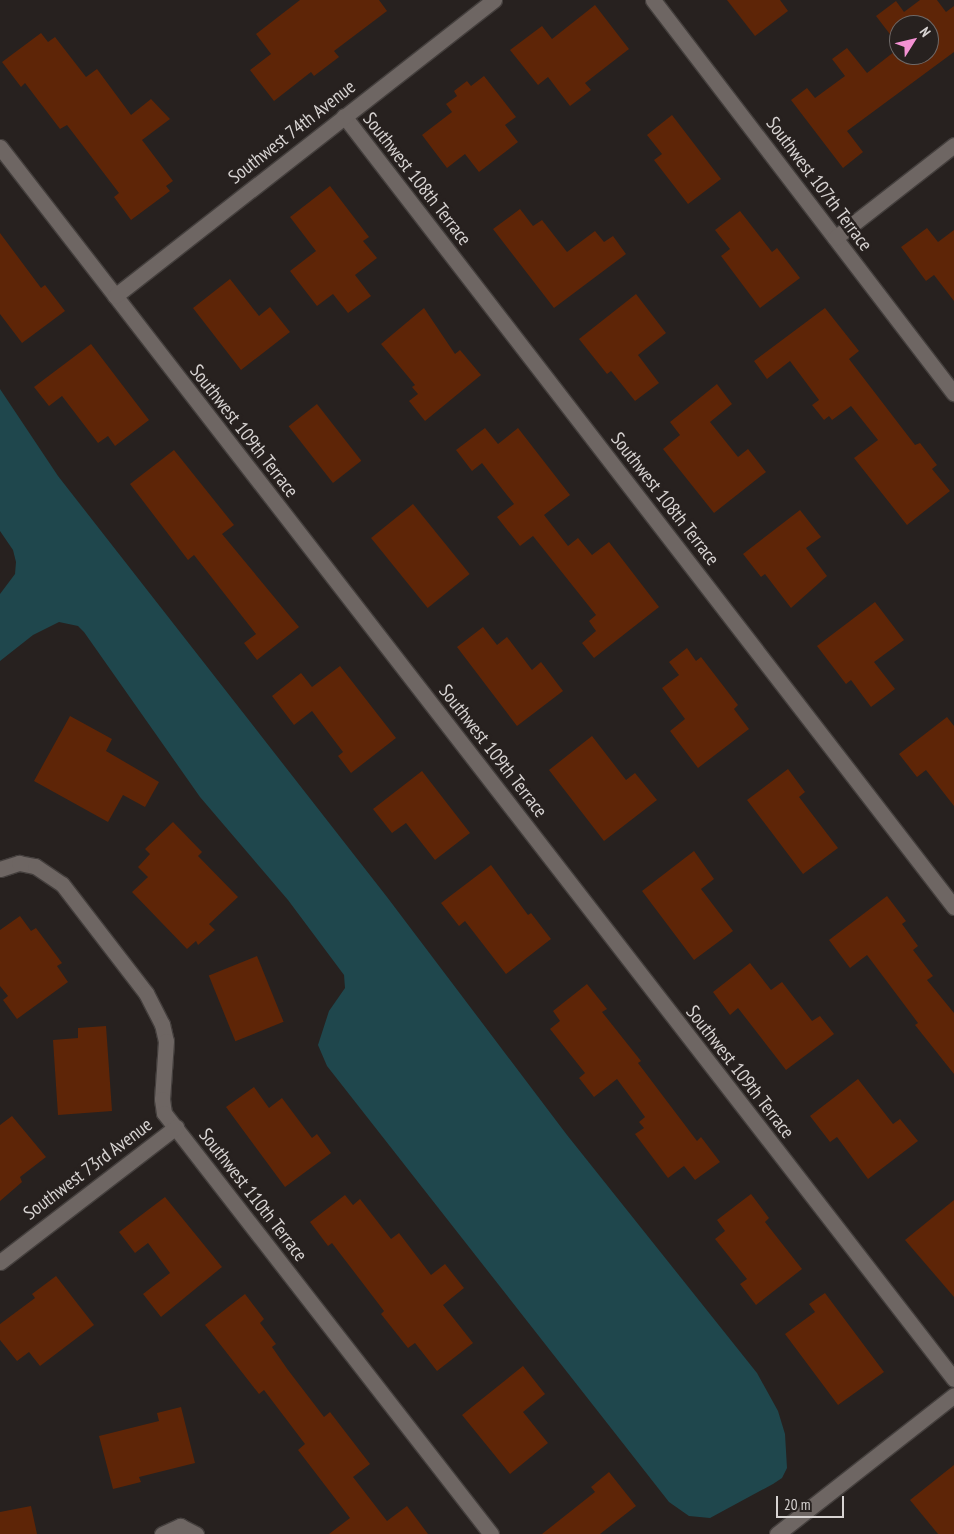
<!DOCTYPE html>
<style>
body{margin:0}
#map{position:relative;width:954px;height:1534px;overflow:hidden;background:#27211f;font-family:"PT Sans Narrow",sans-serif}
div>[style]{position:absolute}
.water>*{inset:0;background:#1f474d}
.building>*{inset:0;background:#5e2507;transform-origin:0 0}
.roads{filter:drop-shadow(1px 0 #443f3d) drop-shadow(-1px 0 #443f3d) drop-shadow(0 1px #443f3d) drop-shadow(0 -1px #443f3d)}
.minor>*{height:15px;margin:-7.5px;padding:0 7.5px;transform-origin:7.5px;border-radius:7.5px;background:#6e6663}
.tertiary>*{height:15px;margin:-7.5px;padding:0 7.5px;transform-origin:7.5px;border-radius:7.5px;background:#6e6663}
span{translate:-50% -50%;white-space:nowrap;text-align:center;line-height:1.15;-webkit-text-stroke:5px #27211f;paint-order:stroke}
.street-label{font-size:19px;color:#d7d3d2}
.north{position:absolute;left:889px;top:15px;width:50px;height:50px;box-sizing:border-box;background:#27211f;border:1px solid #6d6867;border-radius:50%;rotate:54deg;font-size:14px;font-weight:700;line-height:20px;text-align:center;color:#d7d3d2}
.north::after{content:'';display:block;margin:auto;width:18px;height:22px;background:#f491d3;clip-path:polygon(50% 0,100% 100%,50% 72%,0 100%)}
.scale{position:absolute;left:776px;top:1496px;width:68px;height:22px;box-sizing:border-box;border:2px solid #d7d3d2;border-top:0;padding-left:6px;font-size:15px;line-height:18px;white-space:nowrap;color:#d7d3d2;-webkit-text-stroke:4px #27211f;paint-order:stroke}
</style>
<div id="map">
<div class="water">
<div style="clip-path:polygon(0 389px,58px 476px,387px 897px,567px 1135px,757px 1373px,778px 1411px,785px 1434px,787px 1468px,782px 1478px,773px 1484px,710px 1518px,689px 1516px,669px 1502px,327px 1066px,318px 1045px,329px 1011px,345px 988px,344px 975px,288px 900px,200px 797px,84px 632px,78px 626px,59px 622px,33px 635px,0 661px,0 594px,15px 574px,16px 562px,13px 550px,0 531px)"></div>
</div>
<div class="building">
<div style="clip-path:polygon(300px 0,379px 0,387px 11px,334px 51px,339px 57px,314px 76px,311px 72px,274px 101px,250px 70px,271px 54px,256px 34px)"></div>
<div style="clip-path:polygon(727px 0,780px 0,788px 11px,755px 36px)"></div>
<div style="clip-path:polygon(920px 0,937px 0,946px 12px,954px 6px,954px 52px,847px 131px,863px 152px,843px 168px,791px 100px,807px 88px,815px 98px,845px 76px,832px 59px,847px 48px,867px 73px,899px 48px,899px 55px,929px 55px,929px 25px,899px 25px,899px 46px,876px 16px,896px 1px,904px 12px)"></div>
<div style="clip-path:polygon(595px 5px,629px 49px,585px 83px,591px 90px,570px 106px,548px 77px,538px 85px,510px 50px,542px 26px,552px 39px)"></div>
<div style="clip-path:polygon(41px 33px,48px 42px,55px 37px,86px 77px,97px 69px,131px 115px,151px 99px,170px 119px,142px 140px,173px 181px,166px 186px,170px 191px,131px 220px,114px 197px,119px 193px,67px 125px,60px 129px,25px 83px,21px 87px,2px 62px)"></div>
<div style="clip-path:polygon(484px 76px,516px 117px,505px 125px,518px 142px,479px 172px,465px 154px,447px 168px,422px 135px,452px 112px,446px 104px,457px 96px,454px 91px,467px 81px,471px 86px)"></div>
<div style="clip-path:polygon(672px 115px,721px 179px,688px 204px,654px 160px,662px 154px,647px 135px)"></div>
<div style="clip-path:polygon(330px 186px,369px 237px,363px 241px,377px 258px,355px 275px,371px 296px,348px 313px,333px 294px,317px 306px,290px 271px,316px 251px,290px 217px)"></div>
<div style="clip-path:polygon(520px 209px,533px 226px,542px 220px,567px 252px,595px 231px,604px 242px,613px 236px,626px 254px,554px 308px,493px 229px)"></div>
<div style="clip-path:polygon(740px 211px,772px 252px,777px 248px,800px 278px,760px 308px,721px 256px,730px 249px,715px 230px)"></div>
<div style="clip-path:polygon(927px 228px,938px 242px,954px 230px,954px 301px,934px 275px,926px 281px,901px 247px)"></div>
<div style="clip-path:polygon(0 233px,41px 288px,45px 285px,65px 311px,22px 343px,0 314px)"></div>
<div style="clip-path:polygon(230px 279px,259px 316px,270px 307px,290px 332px,241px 370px,193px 308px)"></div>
<div style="clip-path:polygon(636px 294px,666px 333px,638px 355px,659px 383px,635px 401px,611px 371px,607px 374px,579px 339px)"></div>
<div style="clip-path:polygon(424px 308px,455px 354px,460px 350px,481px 375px,425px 421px,409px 401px,418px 394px,412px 387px,415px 385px,381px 344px)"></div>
<div style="clip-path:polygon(825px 308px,859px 351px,849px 359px,915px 445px,920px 443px,937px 465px,932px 469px,950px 491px,907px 525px,854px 458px,878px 440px,851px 406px,832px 420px,829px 416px,824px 420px,812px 405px,819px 400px,790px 361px,767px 379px,754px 361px)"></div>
<div style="clip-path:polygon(91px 344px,149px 420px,115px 446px,108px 436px,98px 443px,62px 396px,49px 406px,34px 387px)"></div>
<div style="clip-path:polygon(717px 384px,732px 404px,710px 422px,738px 457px,748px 449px,766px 472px,714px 513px,663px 449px,680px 435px,670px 422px)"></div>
<div style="left:317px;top:404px;width:72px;height:36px;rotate:52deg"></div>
<div style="clip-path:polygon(485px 428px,498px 444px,518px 428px,570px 495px,544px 515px,568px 546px,578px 538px,592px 555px,609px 542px,659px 607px,594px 658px,582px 643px,596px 631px,589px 621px,596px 615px,533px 536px,520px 546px,497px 517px,514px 504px,482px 463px,472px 471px,456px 450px)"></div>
<div style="clip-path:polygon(174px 450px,234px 525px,222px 534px,299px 627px,257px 660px,244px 643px,256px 634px,194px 555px,188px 560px,130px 484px)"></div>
<div style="left:413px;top:504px;width:90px;height:54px;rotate:51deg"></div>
<div style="clip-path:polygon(800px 510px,821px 537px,806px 548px,827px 576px,791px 608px,765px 574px,761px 577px,743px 554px)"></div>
<div style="clip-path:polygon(875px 602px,904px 640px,874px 662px,895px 689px,871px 707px,851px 680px,846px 684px,817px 646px)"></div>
<div style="clip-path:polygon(483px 627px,497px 645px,507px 637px,532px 670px,541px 662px,563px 691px,517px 726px,457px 647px)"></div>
<div style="clip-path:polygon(687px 648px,696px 661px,701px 657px,738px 705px,734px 709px,749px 729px,698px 768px,670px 731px,685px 719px,662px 688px,679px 675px,669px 662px)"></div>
<div style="clip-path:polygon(340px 666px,396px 738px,351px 773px,338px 756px,343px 752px,312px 711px,294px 725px,272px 696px,301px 673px,312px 687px)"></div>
<div style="clip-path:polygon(70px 716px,112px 739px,106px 751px,159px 782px,145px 807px,123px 795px,108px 822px,34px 781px)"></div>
<div style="clip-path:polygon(947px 717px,954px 726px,954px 806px,926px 770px,917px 777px,899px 754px)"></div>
<div style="clip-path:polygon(592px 736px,626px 780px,635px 773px,657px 800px,604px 841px,549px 770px)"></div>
<div style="clip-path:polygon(788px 769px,805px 792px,799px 797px,838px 848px,803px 874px,747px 800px)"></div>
<div style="clip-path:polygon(422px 771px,470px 833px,435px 860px,406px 823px,392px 833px,373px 809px)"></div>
<div style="clip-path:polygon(173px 822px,202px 852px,198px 856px,238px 897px,209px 924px,215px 930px,198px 945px,196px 941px,187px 949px,132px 892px,148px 877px,138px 867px,150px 854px,145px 849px)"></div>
<div style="clip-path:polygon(694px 851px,714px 879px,701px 889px,733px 931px,694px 960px,642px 891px)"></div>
<div style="clip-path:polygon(491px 865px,528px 915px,531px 913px,551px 939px,506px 974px,465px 921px,459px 926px,441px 903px)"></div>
<div style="clip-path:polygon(887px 896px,906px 921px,902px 924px,918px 946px,913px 950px,933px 976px,927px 980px,954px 1013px,954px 1074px,915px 1025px,918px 1023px,867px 955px,850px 968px,829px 940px)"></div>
<div style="clip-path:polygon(20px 916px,31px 931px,36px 928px,62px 963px,57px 966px,68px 982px,17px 1019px,3px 1000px,8px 996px,0 986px,0 930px)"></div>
<div style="left:257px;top:956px;width:71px;height:52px;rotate:68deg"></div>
<div style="clip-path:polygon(750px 963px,771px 990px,782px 982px,812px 1021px,820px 1016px,834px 1034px,786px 1070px,738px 1008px,730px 1015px,713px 992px)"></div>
<div style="clip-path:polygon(587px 984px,607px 1009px,602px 1012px,641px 1061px,638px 1063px,697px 1141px,701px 1137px,720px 1162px,695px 1180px,684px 1166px,668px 1178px,635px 1134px,644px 1128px,639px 1122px,645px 1117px,617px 1079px,594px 1097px,579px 1078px,585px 1073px,550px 1029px,560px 1021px,553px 1011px)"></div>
<div style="clip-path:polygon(106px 1026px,112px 1111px,58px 1115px,53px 1040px,78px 1038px,78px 1028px)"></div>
<div style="clip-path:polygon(858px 1079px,893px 1124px,900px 1119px,918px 1141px,868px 1179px,837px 1137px,830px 1142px,810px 1116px)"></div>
<div style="clip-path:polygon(254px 1087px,269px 1108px,282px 1098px,312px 1138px,317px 1134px,331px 1153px,285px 1187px,226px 1107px)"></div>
<div style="clip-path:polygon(12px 1116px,46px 1157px,20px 1177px,22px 1182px,0 1201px,0 1125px)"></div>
<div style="clip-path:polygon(751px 1194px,769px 1218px,765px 1222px,802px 1269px,756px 1305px,740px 1284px,747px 1279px,715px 1239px,725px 1231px,717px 1220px)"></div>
<div style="clip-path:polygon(345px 1195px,353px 1205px,360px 1199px,391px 1239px,399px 1233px,431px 1275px,445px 1264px,464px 1288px,443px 1305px,473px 1343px,437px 1371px,415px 1343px,408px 1348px,381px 1314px,384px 1311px,332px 1243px,328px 1246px,310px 1222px)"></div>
<div style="clip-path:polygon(165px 1197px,222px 1267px,161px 1317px,143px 1294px,170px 1273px,148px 1243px,135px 1253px,119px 1232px)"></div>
<div style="clip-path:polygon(954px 1200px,954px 1297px,905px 1240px)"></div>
<div style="clip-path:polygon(56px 1276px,94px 1325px,40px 1366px,29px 1352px,17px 1361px,0 1340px,0 1324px,35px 1298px,32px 1294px)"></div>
<div style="clip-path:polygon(825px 1293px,884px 1372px,838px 1405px,785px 1334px,815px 1312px,809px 1304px)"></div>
<div style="clip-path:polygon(245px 1294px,264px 1319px,260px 1323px,276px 1344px,272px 1347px,288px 1370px,324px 1417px,330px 1412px,370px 1464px,353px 1477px,387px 1521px,407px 1506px,428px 1534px,329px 1534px,350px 1518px,298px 1450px,305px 1444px,264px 1390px,259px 1394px,205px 1325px)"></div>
<div style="clip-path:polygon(523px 1366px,545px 1394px,523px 1412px,548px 1443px,510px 1474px,462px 1415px)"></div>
<div style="clip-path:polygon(181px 1407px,195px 1463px,139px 1477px,141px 1482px,113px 1489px,99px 1436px,159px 1421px,157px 1413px)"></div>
<div style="clip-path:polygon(954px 1465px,954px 1534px,938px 1534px,910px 1500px)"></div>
<div style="clip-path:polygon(609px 1472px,636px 1506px,600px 1534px,542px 1534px,595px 1492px,591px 1487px)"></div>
<div style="clip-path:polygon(31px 1506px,37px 1534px,0 1534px,0 1512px)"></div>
</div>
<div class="roads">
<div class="minor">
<div style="left:653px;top:0;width:495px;rotate:52.6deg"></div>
<div style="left:344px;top:116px;width:999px;rotate:52.36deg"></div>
<div style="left:0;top:147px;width:1558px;rotate:52.25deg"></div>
<div style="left:835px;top:238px;width:151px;rotate:-38deg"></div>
<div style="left:115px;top:296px;width:481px;rotate:-38deg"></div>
<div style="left:0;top:869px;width:20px;rotate:-18deg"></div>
<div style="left:19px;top:863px;width:16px;rotate:11deg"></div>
<div style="left:35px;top:866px;width:32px;rotate:34deg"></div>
<div style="left:62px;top:884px;width:138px;rotate:52.4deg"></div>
<div style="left:146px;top:993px;width:35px;rotate:63deg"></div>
<div style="left:162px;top:1024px;width:17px;rotate:77deg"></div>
<div style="left:166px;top:1041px;width:58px;rotate:93.9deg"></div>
<div style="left:162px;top:1099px;width:14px;rotate:82deg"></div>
<div style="left:164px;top:1113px;width:533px;rotate:52.16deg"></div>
<div style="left:0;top:1262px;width:222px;rotate:-37.5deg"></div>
<div style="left:162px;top:1534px;width:20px;rotate:-24deg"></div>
<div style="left:180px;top:1526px;width:18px;rotate:27deg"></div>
</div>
<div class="tertiary">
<div style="left:777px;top:1534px;width:225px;rotate:-38.1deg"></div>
</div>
</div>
<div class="street-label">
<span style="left:292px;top:132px;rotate:-38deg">Southwest 74th Avenue</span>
<span style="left:417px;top:179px;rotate:52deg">Southwest 108th Terrace</span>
<span style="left:819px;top:184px;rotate:53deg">Southwest 107th Terrace</span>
<span style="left:244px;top:431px;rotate:52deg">Southwest 109th Terrace</span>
<span style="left:665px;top:499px;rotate:52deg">Southwest 108th Terrace</span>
<span style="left:493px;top:751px;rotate:52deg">Southwest 109th Terrace</span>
<span style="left:740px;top:1072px;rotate:52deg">Southwest 109th Terrace</span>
<span style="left:88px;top:1169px;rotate:-37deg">Southwest 73rd Avenue</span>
<span style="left:253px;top:1195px;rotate:52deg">Southwest 110th Terrace</span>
</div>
<div class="north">N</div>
<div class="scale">20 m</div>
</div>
